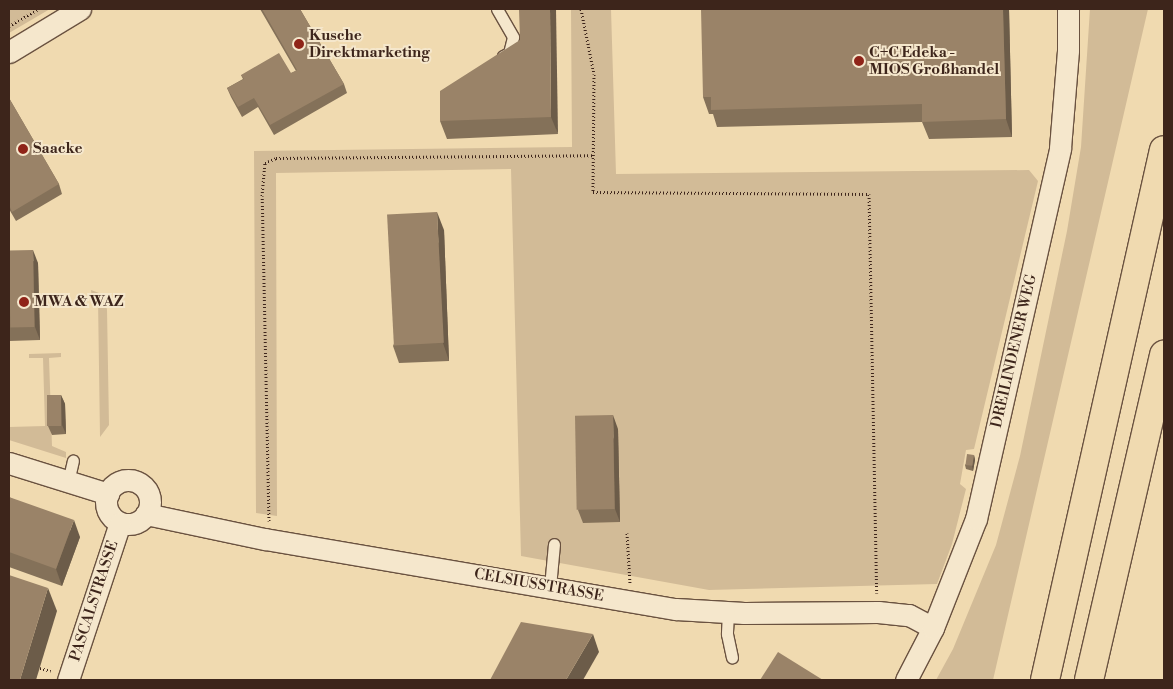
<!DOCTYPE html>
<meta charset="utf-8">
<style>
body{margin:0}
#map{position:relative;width:1173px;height:689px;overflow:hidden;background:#f0dab0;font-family:"Libre Bodoni",serif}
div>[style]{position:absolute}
.green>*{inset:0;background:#d2bb97}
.path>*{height:3px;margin-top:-1.5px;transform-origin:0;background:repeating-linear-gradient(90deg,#3d251b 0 1px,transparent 0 3.5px)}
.roads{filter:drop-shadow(1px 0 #6a5240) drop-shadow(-1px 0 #6a5240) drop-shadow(0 1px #6a5240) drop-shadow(0 -1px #6a5240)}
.lane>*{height:11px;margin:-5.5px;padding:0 5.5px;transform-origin:5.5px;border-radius:5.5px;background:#f5e7cc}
.street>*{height:21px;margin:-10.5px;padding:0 10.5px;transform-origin:10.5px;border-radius:10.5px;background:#f5e7cc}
.street>.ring{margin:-10.5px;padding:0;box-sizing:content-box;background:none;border:21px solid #f5e7cc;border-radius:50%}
.highway>*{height:28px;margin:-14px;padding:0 14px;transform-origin:14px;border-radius:14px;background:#f0dab0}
.wall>*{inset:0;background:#847159}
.shaded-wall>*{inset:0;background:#6c5c49}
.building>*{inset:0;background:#9a8368;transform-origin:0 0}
.dots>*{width:14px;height:14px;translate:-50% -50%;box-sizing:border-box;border:2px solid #f5e7cc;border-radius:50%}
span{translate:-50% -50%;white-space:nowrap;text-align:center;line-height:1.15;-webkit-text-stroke:4px #f5e7cc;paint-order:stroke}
.poi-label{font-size:15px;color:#3d251b;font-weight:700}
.left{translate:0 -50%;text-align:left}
.street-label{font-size:15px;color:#3d251b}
.frame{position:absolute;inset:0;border:10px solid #3d251b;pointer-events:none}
</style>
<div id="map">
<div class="green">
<div style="clip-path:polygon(9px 9px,50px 9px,9px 33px)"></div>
<div style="clip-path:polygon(571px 9px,611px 9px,616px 174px,1029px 170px,1038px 181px,974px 449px,966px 450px,960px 484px,966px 489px,952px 544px,937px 584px,709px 590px,521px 556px,511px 169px,276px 173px,277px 516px,256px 513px,254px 151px,572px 147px)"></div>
<div style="clip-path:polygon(1090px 9px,1148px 9px,993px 680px,936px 680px,953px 649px,996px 545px,1020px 456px,1067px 231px,1081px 147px)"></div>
<div style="clip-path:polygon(91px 290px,99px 293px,107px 309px,109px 425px,100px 437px,98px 299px,92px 299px)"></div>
<div style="clip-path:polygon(61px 353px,61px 357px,49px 358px,52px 446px,66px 452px,66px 458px,9px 440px,9px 427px,45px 426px,43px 358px,29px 358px,29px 354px)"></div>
</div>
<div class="path">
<div style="left:581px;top:9px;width:66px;rotate:78.7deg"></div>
<div style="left:594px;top:74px;width:118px;rotate:90.5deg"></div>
<div style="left:593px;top:192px;width:276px;rotate:0.4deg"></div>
<div style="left:869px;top:194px;width:399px;rotate:88.9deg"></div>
<div style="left:9px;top:26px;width:34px;rotate:-30deg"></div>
<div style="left:269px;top:521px;width:325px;rotate:-91.2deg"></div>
<div style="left:262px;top:196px;width:33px;rotate:-85deg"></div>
<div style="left:265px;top:163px;width:12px;rotate:-24deg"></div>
<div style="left:276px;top:158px;width:317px;rotate:-0.5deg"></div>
<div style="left:627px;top:533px;width:50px;rotate:86.6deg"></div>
<div style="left:40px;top:668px;width:11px;rotate:15deg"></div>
</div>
<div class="roads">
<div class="lane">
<div style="left:497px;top:9px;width:32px;rotate:60deg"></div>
<div style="left:513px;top:37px;width:16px;rotate:104deg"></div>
<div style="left:509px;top:53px;width:7px;rotate:153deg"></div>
<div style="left:68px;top:482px;width:22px;rotate:-77deg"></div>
<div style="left:550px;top:587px;width:43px;rotate:-84.7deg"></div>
<div style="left:728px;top:613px;width:21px;rotate:93deg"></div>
<div style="left:727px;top:634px;width:24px;rotate:78deg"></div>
</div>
<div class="street">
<div style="left:9px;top:52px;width:83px;rotate:-31.2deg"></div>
<div style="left:9px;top:463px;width:104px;rotate:17.4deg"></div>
<div class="ring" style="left:106px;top:480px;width:23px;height:23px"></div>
<div style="left:146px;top:514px;width:122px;rotate:11.9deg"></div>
<div style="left:265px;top:539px;width:417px;rotate:9.7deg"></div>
<div style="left:676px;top:609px;width:68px;rotate:3.4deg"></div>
<div style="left:744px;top:613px;width:134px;rotate:-0.4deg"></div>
<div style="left:878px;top:612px;width:31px;rotate:6deg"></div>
<div style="left:909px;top:615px;width:27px;rotate:28deg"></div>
<div style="left:68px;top:680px;width:165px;rotate:-71.7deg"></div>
<div style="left:906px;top:680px;width:59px;rotate:-62.6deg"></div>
<div style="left:933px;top:628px;width:117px;rotate:-68.5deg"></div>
<div style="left:976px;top:519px;width:380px;rotate:-77.2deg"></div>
<div style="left:1060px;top:148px;width:98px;rotate:-85.3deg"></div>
<div style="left:1068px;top:50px;width:41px;rotate:-90deg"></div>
</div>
<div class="highway">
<div style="left:1045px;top:680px;width:543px;rotate:-77.35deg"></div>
<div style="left:1089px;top:680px;width:334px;rotate:-77deg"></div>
</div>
</div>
<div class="wall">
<div style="clip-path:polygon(260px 9px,300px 9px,344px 84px,347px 93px,274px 135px,258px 107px,242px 117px,231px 97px,227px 88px,243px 79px,241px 75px,291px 73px,296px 71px)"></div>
<div style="clip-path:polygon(520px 9px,558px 134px,447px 139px,440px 121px,520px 40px)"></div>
<div style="clip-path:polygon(1009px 9px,1012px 137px,929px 139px,922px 122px,717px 127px,713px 114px,709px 114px,703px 97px)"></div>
<div style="clip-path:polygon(9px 98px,59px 184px,62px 194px,16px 221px,9px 209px)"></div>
<div style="clip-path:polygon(444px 230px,449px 361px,399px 363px,393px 346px)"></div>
<div style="clip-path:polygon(9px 251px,38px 263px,40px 340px,9px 341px)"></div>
<div style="clip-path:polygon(61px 395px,65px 404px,66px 434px,52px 435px,48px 426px)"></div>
<div style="clip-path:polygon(618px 429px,620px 522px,583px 523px,578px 510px)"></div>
<div style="clip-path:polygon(974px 455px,975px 460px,973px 471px,966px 469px,965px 465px)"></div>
<div style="clip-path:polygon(9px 497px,80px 537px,62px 586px,9px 567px)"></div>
</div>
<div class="shaded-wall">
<div style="clip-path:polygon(550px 9px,556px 9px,558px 134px,551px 117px)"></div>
<div style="clip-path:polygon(1003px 9px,1009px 9px,1012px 137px,1006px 119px)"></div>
<div style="clip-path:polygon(437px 212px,444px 230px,449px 361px,443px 343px)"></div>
<div style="clip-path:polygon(33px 250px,38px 263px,40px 340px,35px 327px)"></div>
<div style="clip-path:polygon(61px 395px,65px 404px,66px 434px,62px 425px)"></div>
<div style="clip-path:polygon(613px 415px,618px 429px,620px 522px,615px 509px)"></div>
<div style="clip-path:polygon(974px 455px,975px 460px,973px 471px,972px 466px)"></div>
<div style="clip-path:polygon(74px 520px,80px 537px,62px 586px,56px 569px)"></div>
<div style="clip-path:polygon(48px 588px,57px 611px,36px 680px,20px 680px)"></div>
<div style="clip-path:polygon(593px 634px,599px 652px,583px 680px,566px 680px)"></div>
</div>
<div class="building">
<div style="clip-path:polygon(262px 9px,300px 9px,344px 84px,270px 125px,254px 98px,238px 107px,227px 88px,244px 79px,241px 75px,279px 53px,291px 73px,297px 70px)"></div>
<div style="clip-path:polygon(519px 9px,550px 9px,551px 117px,440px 121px,440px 91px,520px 40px)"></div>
<div style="clip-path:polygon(701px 9px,1003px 9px,1006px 119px,922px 122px,922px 104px,711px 110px,711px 97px,703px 97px)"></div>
<div style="clip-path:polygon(9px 98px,59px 184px,12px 212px,9px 205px)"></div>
<div style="left:437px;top:212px;width:131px;height:50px;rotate:87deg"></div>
<div style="left:33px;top:250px;width:77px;height:24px;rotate:89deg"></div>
<div style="left:47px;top:395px;width:14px;height:31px"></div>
<div style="left:613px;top:415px;width:94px;height:38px;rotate:89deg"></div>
<div style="left:967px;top:454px;width:7px;height:11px;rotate:8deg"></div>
<div style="clip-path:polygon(9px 497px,74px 520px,56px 569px,9px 552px)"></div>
<div style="clip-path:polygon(9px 575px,48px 588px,20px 680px,9px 680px)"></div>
<div style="clip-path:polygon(521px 622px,593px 634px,566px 680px,490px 680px)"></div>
<div style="clip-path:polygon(778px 652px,823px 680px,760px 680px)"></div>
</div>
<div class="dots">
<div style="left:299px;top:44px;background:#8f2418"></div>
<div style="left:859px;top:61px;background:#8f2418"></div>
<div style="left:23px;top:149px;background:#8f2418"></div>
<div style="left:24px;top:302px;background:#8f2418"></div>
</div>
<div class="poi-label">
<span class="left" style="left:309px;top:44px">Kusche<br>Direktmarketing</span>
<span class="left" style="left:869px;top:61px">C+C Edeka -<br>MIOS Großhandel</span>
<span class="left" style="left:33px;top:149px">Saacke</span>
<span class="left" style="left:34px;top:302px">MWA &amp; WAZ</span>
</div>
<div class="street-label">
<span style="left:1014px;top:351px;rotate:-77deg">DREILINDENER WEG</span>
<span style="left:539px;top:585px;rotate:10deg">CELSIUSSTRASSE</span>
<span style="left:94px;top:601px;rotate:-72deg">PASCALSTRASSE</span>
</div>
<div class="frame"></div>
</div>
